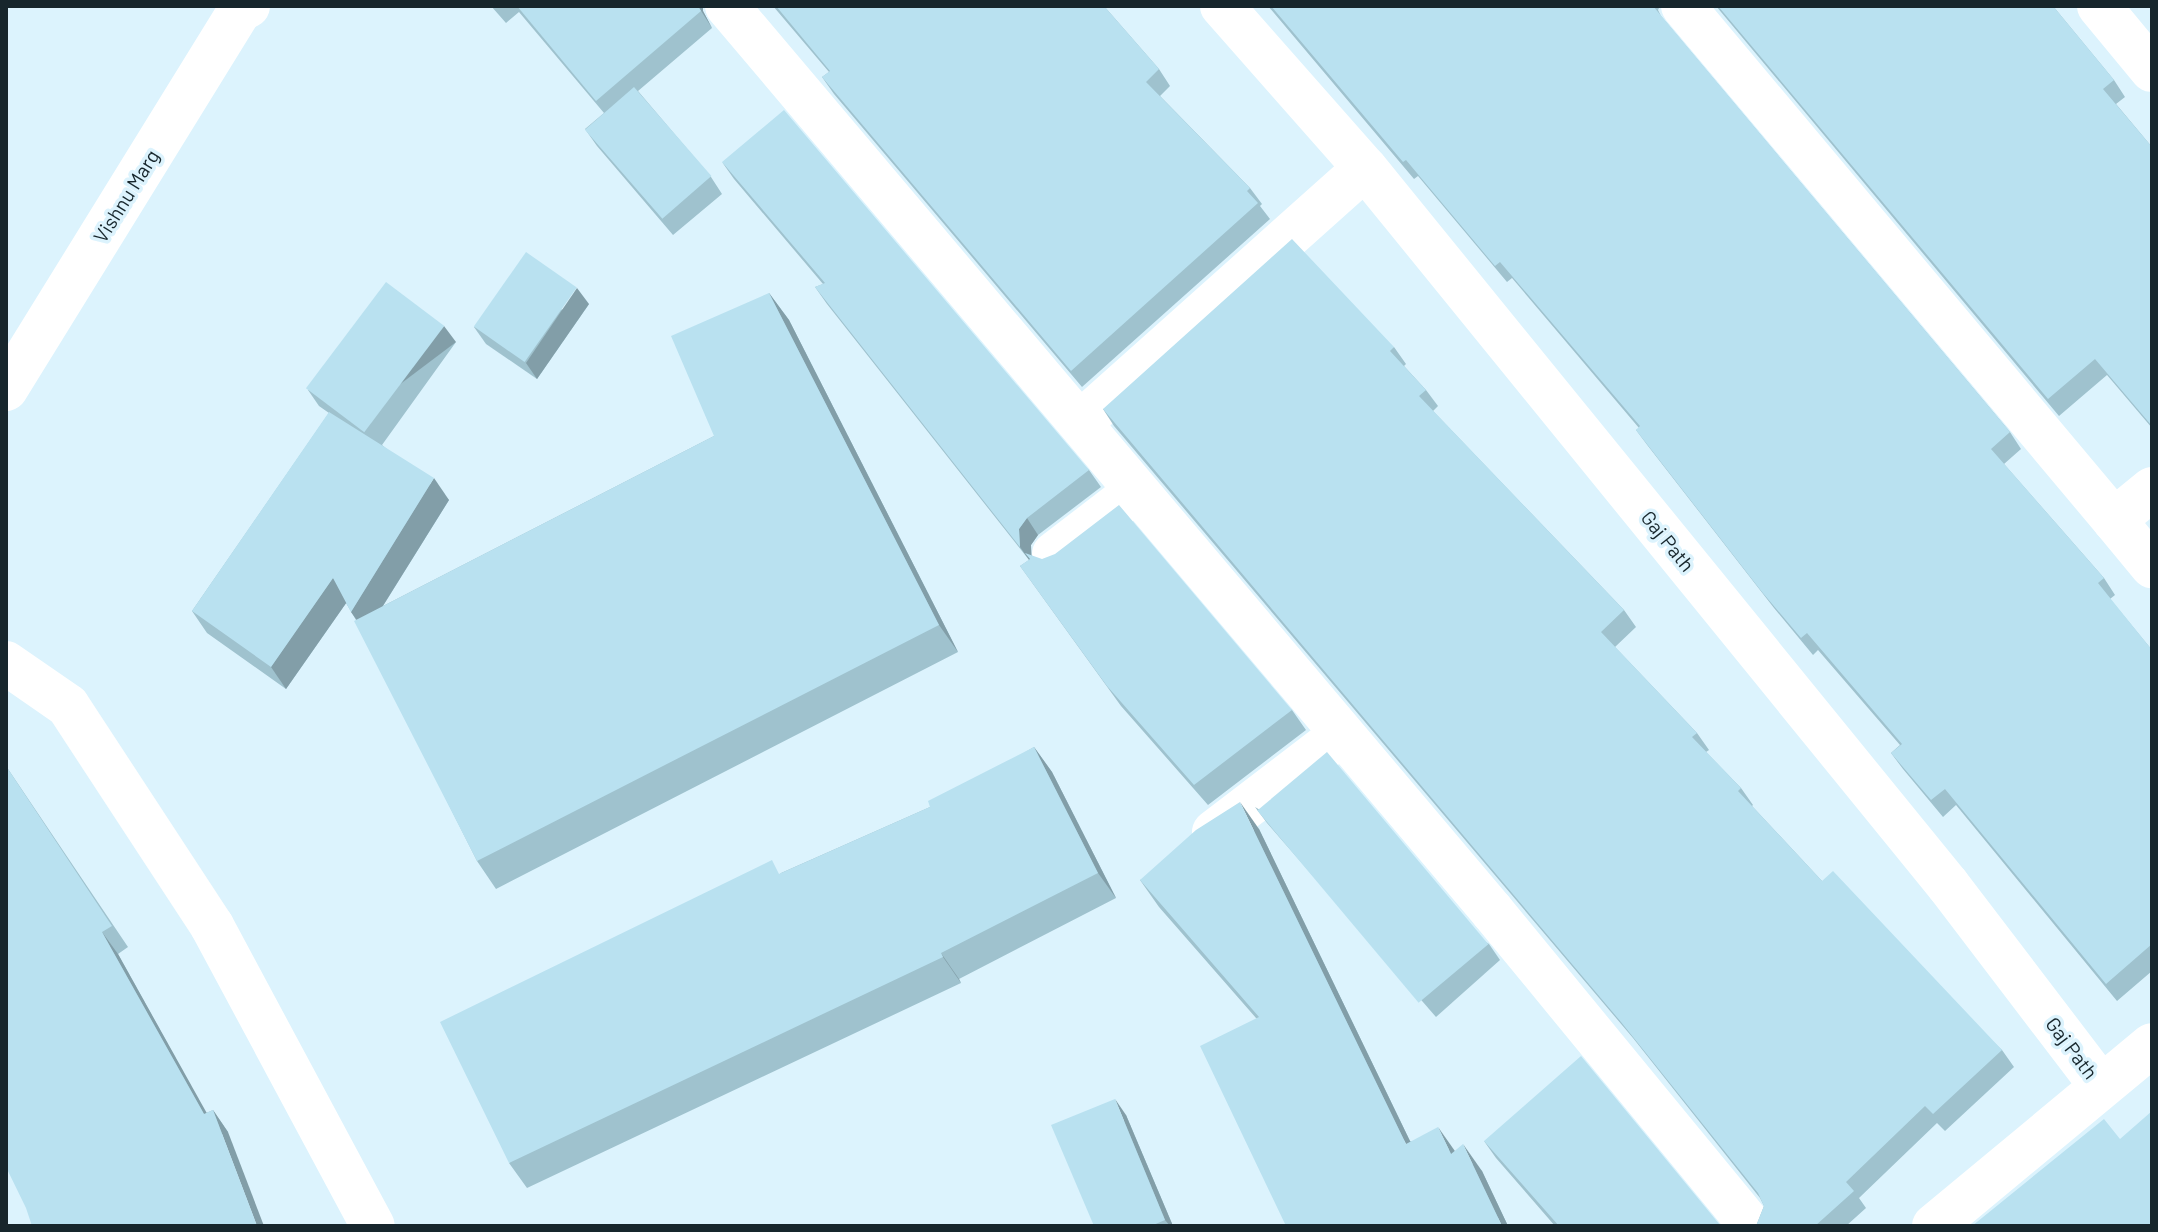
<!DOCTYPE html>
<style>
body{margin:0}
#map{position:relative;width:2158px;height:1232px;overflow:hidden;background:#dcf3fd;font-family:Barlow,sans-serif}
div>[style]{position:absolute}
.street>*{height:44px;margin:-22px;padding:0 22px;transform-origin:22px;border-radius:22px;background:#fff}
.wall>*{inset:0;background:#9fc2ce}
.shaded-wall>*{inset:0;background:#829ea8;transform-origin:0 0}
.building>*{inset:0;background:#b9e1f0;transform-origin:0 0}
span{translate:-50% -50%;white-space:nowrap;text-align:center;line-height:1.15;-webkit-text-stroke:7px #dcf3fd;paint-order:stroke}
.street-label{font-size:20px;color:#17262c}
.frame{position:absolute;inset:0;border:8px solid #17262c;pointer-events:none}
</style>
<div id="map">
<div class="street">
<div style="left:727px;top:6px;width:1185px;rotate:49.79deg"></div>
<div style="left:1492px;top:911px;width:408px;rotate:50.6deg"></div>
<div style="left:1222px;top:6px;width:216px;rotate:48.6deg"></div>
<div style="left:1365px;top:168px;width:924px;rotate:50.89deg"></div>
<div style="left:1948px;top:885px;width:253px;rotate:52.7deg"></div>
<div style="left:1683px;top:6px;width:671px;rotate:50.02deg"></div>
<div style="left:2099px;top:6px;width:83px;rotate:50.4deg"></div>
<div style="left:6px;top:389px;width:445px;rotate:-58.3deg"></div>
<div style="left:240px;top:10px;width:9px;rotate:-27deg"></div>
<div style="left:1080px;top:423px;width:382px;rotate:-41.8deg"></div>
<div style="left:2152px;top:489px;width:49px;rotate:140.8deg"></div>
<div style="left:2114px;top:520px;width:60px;rotate:50.4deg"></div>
<div style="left:1054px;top:554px;width:103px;rotate:-37.5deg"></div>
<div style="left:6px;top:663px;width:75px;rotate:34.7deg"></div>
<div style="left:68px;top:706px;width:263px;rotate:56.8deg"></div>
<div style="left:212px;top:926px;width:340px;rotate:61.8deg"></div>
<div style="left:1214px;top:832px;width:160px;rotate:-37.4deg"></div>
<div style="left:1934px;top:1226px;width:283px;rotate:-39.7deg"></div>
</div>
<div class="wall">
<div style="clip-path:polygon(491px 6px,703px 6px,703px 11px,712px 28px,638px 91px,711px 177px,722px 194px,673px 235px,597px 146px,585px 129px,604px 113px,519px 12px,506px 23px)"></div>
<div style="clip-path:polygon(773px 6px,1104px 6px,1159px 69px,1170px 86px,1160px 96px,1250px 188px,1262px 204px,1260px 206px,1270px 219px,1082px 387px,834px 94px,822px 77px,829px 72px)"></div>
<div style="clip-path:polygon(1268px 6px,1660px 6px,1658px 10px,1661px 16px,2010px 432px,2021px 449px,2004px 464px,2104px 578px,2115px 595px,2110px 599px,2152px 650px,2152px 971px,2117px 1001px,1956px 805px,1943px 817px,1903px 769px,1891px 753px,1900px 745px,1818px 650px,1813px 655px,1774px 608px,1648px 446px,1636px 430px,1639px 428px,1512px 278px,1507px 282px,1418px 176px,1414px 179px)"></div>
<div style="clip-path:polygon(1716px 6px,2053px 6px,2114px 80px,2125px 97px,2116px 104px,2152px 147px,2152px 428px,2107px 375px,2059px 416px)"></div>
<div style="clip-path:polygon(722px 162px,1089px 470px,1101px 487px,1038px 535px,1031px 545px,1031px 555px,1292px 710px,1306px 730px,1208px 805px,1121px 706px,1020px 566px,1029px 560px,827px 304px,815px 287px,823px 284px,734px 179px)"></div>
<div style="clip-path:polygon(769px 293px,789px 320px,958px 652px,496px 889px,477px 861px,356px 620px,346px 603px,286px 689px,207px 633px,192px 611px,329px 413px,319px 406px,308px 390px,456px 342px,382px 445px,449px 500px,383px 606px,714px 436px)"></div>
<div style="clip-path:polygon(589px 304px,537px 379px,486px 344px,474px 327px)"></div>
<div style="clip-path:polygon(1394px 347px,1406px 364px,1404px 366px,1426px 390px,1438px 406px,1433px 411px,1624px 610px,1636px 627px,1615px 647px,1697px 733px,1709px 750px,1706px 752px,1741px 788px,1753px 805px,1752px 806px,1822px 881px,2002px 1050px,2014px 1067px,1945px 1131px,1937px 1123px,1859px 1198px,1866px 1208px,1846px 1226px,1756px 1226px,1764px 1206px,1760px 1198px,1633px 1038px,1114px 426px,1103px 409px)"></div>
<div style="clip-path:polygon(1034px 747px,1052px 772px,1116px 898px,959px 979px,961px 983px,527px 1188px,509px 1163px,781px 873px,930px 807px)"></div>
<div style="clip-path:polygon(6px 766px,128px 947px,118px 954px,206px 1113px,213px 1110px,228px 1132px,26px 1208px)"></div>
<div style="clip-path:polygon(1255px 807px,1489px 944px,1500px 960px,1436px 1017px,1267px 823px)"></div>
<div style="clip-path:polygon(1259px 829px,1410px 1141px,1454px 1151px,1482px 1171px,1508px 1226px,1256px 1018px,1159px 907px,1140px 880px)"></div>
<div style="clip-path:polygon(1126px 1115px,1173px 1226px,1094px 1226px)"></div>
<div style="clip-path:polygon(1484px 1141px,1720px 1225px,1723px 1226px,1555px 1226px,1496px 1158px)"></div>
</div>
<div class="shaded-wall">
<div style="clip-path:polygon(698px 6px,703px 6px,703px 11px,712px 28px)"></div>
<div style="clip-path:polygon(577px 288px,589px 304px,537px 379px,526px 363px)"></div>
<div style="clip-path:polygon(769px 293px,789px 320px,958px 652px,939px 625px)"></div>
<div style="left:444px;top:326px;width:20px;height:132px;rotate:53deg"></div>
<div style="clip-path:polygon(434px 478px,449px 500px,366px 633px,351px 612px)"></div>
<div style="clip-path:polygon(1027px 518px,1038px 535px,1031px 545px,1032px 564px,1020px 547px,1019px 529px)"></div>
<div style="clip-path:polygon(333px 578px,349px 599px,286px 689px,271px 667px)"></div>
<div style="clip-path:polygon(1034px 747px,1052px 772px,1116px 898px,1098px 873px)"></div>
<div style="clip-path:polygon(1240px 802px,1259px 829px,1424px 1170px,1406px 1144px)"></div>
<div style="clip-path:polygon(102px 932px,118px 954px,219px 1135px,204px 1114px)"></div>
<div style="clip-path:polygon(941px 953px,959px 979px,961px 983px,943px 957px)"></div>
<div style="clip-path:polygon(1115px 1099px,1126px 1115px,1173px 1226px,1170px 1226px,1165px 1220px)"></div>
<div style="clip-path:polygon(213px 1110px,228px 1132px,264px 1226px,257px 1226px)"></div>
<div style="clip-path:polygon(1438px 1127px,1457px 1154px,1451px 1154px)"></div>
<div style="clip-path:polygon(1463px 1144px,1482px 1171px,1508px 1226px,1502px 1226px)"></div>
</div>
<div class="building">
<div style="clip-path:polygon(517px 6px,698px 6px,701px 11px,596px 101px)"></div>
<div style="clip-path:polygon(776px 6px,1104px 6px,1159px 69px,1146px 82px,1250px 188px,1247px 191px,1258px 203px,1071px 371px,822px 77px,830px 71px)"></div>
<div style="clip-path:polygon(1271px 6px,1653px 6px,2010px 432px,1991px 449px,2104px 578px,2098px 583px,2152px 650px,2152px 944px,2106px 984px,1945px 789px,1931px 800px,1891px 753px,1902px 744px,1807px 633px,1801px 638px,1762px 592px,1636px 430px,1640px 426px,1500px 262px,1495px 266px,1406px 160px,1403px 162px)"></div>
<div style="clip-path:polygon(1718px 6px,2053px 6px,2114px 80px,2103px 89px,2152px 147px,2152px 426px,2095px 359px,2048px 399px)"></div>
<div style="left:634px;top:87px;width:118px;height:65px;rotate:49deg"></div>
<div style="clip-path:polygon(784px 110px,1089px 470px,1027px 518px,1019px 529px,1020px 547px,815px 287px,825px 283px,722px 162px)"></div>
<div style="clip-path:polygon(1292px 239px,1394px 347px,1390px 351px,1426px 390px,1419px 396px,1624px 610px,1601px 632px,1697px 733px,1692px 737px,1741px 788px,1738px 791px,1822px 881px,1833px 871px,2002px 1050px,1933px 1114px,1925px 1106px,1846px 1182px,1854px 1191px,1815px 1226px,1756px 1226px,1764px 1206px,1758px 1193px,1621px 1022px,1103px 409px)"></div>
<div style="left:526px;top:252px;width:62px;height:91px;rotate:35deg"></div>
<div style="left:386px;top:282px;width:73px;height:133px;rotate:37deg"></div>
<div style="clip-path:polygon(769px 293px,939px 625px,477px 861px,354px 621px,714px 436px,671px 336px)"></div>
<div style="clip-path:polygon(329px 412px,434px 478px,351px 612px,333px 578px,271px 667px,192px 611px)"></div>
<div style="clip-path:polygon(1119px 505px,1292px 710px,1194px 785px,1107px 686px,1020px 566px,1030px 559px,1025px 553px,1042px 559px,1055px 554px)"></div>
<div style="clip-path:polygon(1034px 747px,1098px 873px,941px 953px,943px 957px,509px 1163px,440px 1022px,772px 860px,779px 874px,930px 807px,928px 801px)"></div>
<div style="left:1327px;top:752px;width:251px;height:91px;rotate:50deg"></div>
<div style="clip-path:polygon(6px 766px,112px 926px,102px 932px,204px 1114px,213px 1110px,257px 1226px,32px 1226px,26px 1208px,6px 1167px)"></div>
<div style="clip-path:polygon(1240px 802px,1406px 1144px,1438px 1127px,1451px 1154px,1463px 1144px,1502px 1226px,1286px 1226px,1200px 1046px,1259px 1017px,1140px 880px,1196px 830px)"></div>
<div style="clip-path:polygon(1581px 1056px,1720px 1225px,1723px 1226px,1559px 1226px,1484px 1141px)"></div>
<div style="clip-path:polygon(1115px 1099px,1165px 1220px,1151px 1226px,1094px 1226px,1051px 1125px)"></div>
<div style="clip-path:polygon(2152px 1111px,2152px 1226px,1972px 1226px,2104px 1119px,2120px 1139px)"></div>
</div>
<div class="street-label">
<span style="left:126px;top:196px;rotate:-58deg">Vishnu Marg</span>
<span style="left:1668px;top:541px;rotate:51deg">Gaj Path</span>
<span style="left:2072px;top:1048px;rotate:53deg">Gaj Path</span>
</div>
<div class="frame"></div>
</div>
